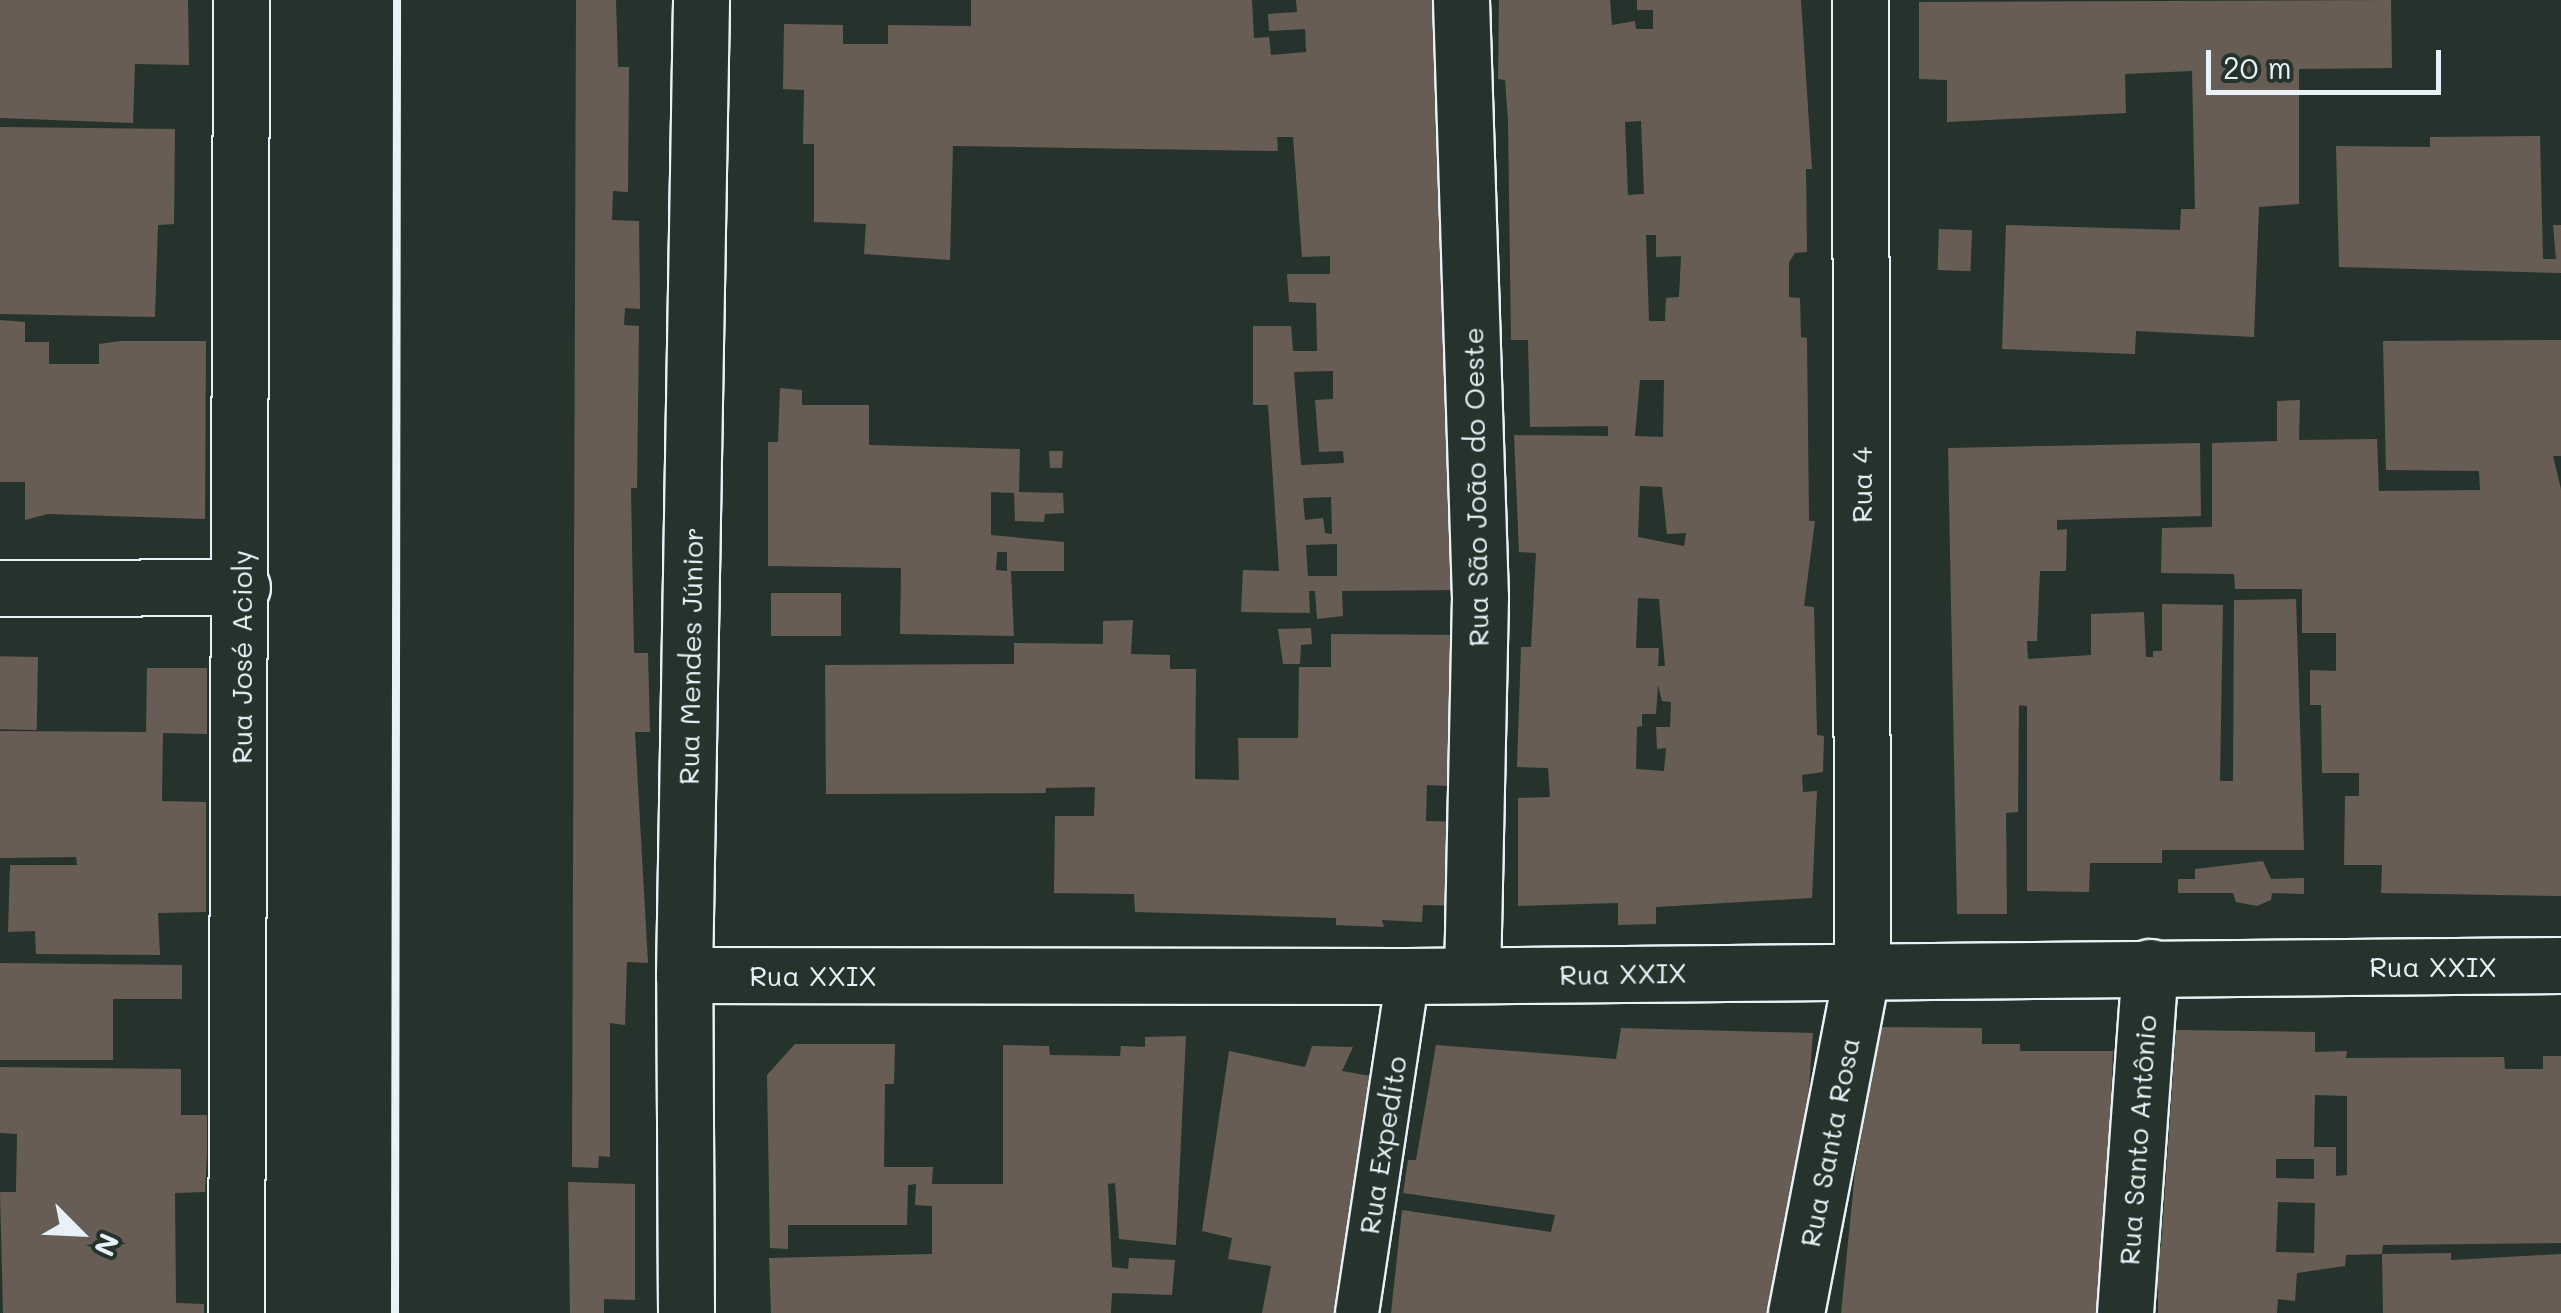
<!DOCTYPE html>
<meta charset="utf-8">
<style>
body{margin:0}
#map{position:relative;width:2561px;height:1313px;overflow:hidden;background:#26332d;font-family:Mali,sans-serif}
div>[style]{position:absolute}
.building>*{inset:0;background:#685d54;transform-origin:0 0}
.roads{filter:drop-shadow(2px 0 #e8f1f8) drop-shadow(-2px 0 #e8f1f8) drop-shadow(0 2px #e8f1f8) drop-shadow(0 -2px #e8f1f8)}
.service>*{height:42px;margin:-21px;padding:0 21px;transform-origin:21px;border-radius:21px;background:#26332d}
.minor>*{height:55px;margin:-27.5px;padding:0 27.5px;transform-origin:27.5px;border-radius:27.5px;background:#26332d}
.rail>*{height:8px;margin:-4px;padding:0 4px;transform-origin:4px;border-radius:4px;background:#e8f1f8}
span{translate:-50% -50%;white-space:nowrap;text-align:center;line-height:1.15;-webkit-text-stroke:8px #26332d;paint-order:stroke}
.street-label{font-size:28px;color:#e8f1f8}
.north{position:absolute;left:30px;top:1183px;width:100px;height:100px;-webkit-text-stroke:8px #26332d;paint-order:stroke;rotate:114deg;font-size:28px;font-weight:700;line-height:40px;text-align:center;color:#e8f1f8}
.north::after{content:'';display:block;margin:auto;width:35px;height:45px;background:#e8f1f8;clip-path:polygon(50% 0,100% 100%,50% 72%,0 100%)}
.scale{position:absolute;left:2206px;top:50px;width:235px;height:45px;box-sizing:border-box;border:5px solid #e8f1f8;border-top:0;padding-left:12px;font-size:30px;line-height:35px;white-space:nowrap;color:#e8f1f8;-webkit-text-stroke:8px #26332d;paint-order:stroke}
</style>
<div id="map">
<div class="building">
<div style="clip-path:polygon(0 0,188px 0,189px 65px,135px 64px,133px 123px,0 118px)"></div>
<div style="clip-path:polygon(576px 0,616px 0,618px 67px,629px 67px,628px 192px,613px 191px,612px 220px,639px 221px,640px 309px,625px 308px,624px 325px,639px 326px,637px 488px,631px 488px,634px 653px,648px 653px,650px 732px,635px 732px,648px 963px,627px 962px,625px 1025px,610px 1023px,610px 1157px,599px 1156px,598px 1168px,572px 1167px)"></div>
<div style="clip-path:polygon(evenodd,971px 0,1252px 0,1254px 38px,1269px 37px,1271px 55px,1306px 52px,1305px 29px,1269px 31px,1268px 14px,1297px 12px,1296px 0,1437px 0,1465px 590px,1342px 591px,1343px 616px,1317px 619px,1315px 591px,1309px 591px,1310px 613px,1241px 612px,1243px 570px,1279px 571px,1268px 405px,1253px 405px,1253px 326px,1291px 326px,1293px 351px,1317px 351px,1316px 303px,1289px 302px,1287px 274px,1330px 274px,1330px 256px,1302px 257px,1293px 137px,1277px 137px,1278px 151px,953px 146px,950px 260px,864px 254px,866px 224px,814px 222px,814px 144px,803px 144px,804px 90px,783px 89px,784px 24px,843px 25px,843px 44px,888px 44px,888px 25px,971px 26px,971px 0,1333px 371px,1333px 399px,1315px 400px,1319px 452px,1343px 451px,1344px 463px,1301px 465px,1294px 372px,1333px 371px,971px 0,1331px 497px,1332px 534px,1325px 533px,1323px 518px,1305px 520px,1303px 498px,1331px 497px,971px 0,1337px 544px,1337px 576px,1308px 576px,1306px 545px,1337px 544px)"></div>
<div style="clip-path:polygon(evenodd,1499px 0,1610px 0,1612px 25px,1635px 21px,1636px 29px,1653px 29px,1653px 10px,1637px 10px,1637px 0,1801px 0,1812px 169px,1806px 169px,1807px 252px,1795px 253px,1789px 262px,1789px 297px,1800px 298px,1801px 337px,1807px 338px,1809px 521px,1815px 521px,1804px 606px,1814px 607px,1817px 735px,1824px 736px,1823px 772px,1802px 775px,1803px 792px,1817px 791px,1812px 898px,1656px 907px,1656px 924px,1618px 925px,1618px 903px,1518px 906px,1518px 798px,1550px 797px,1548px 768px,1517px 767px,1521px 647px,1531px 647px,1536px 553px,1519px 552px,1514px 435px,1608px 436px,1608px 426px,1530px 427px,1528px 340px,1511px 340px,1508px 121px,1505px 80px,1498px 79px,1499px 0,1641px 121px,1644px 194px,1628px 195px,1625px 122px,1641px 121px,1499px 0,1646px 235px,1656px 235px,1656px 257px,1681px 256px,1679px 297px,1666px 298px,1665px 321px,1649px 321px,1646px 235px,1499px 0,1640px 380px,1664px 380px,1663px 437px,1635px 436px,1640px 380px,1499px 0,1640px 486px,1662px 487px,1667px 534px,1686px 533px,1684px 546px,1638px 537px,1640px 486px,1499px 0,1638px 598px,1659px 599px,1665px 666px,1658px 666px,1659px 648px,1636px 648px,1638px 598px,1499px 0,1658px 685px,1662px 701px,1671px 702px,1670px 727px,1656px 727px,1657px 749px,1666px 748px,1664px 771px,1636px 769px,1637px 727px,1642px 726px,1642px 714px,1656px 714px,1658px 685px)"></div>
<div style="clip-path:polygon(2391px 0,2392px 68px,2299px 69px,2299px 204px,2259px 207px,2254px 337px,2136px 331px,2135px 354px,2002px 349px,2006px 225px,2180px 230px,2181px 209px,2195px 209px,2192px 71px,2125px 74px,2126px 113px,1947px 122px,1947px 80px,1919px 79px,1919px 2px)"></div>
<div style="clip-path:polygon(0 127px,175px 129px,174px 224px,158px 225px,155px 317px,0 314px)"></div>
<div style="clip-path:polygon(2540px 136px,2543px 259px,2556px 259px,2553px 225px,2561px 225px,2561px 273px,2339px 267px,2336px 146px,2430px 147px,2430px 137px)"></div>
<div style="left:1939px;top:229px;width:33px;height:41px;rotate:2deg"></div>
<div style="clip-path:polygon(0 320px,25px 322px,25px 342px,49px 342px,49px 364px,99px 364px,99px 344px,120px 341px,206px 341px,205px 519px,48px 514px,25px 520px,25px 482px,0 482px)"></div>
<div style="clip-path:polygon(2561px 340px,2561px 456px,2553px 456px,2561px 489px,2561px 896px,2381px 893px,2382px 865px,2344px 865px,2345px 796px,2359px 796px,2359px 773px,2322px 773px,2321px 705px,2310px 705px,2310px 670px,2336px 671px,2336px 633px,2302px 633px,2302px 589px,2235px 589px,2234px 574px,2161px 573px,2162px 528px,2212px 527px,2212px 443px,2277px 441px,2277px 401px,2300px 400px,2299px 440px,2377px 439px,2379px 491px,2480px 490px,2479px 471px,2386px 470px,2383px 341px)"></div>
<div style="clip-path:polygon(evenodd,780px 388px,802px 390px,802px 405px,869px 405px,869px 445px,1020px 449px,1019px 492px,1063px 493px,1064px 513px,1045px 514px,1044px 522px,1015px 521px,1014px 493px,991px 492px,991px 535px,1064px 542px,1064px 571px,1011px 571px,1014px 636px,900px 634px,901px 568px,768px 566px,768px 442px,778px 442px,780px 388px,997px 552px,1007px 552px,1007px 571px,996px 570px,997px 552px)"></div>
<div style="clip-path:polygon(2200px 443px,2201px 516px,2057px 520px,2057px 530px,2067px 529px,2066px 571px,2040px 571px,2037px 641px,2027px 641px,2028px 659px,2091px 655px,2091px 614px,2144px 612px,2146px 657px,2153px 657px,2153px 651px,2162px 651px,2162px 604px,2223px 605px,2220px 781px,2233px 781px,2234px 600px,2296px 599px,2304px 850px,2162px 850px,2162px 863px,2090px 863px,2089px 892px,2027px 891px,2027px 706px,2019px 705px,2018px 812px,2006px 813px,2007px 914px,1957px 914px,1948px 448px)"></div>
<div style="clip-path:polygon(1049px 451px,1063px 451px,1062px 468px,1050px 468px)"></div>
<div style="left:841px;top:593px;width:43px;height:70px;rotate:90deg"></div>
<div style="clip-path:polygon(1133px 620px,1131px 654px,1170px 655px,1170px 669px,1196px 669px,1195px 779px,1239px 780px,1238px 738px,1298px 738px,1299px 667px,1331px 667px,1331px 634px,1466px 635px,1469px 787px,1427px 785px,1426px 821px,1468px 822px,1467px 906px,1423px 905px,1422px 922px,1382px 920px,1384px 927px,1336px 925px,1336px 918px,1135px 912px,1134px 894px,1054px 893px,1055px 816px,1094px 816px,1095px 787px,1046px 788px,1046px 793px,826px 794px,825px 665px,1014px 664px,1014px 643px,1103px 644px,1103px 621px)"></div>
<div style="clip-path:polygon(1311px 628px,1312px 644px,1301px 645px,1300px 664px,1283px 664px,1278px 629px)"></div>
<div style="left:38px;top:657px;width:73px;height:38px;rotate:91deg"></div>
<div style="clip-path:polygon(147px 668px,207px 668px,207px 734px,163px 733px,162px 801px,206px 802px,206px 912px,158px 913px,160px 955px,36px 954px,35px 931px,8px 932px,10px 865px,77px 865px,76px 857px,0 858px,0 731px,146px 732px)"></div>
<div style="clip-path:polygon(2263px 861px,2271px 879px,2304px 878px,2304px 894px,2272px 893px,2271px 900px,2257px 906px,2236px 902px,2233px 893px,2178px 893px,2178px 879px,2195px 879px,2195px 869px)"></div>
<div style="clip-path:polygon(0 963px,182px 965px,182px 999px,113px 999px,113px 1060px,0 1060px)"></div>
<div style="clip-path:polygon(1881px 1027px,1982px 1028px,1982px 1044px,2020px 1044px,2020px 1051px,2113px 1051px,2102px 1313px,1841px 1313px,1855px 1172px)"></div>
<div style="clip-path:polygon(1621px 1028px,1813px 1033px,1801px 1198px,1768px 1313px,1391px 1313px,1402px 1210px,1551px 1232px,1555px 1215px,1403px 1193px,1408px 1160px,1416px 1160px,1436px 1045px,1616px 1059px)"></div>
<div style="clip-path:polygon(evenodd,2176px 1030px,2315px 1032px,2315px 1052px,2347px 1051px,2346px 1058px,2504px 1057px,2505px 1069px,2543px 1069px,2543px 1056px,2561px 1056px,2561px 1243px,2383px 1245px,2382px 1254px,2346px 1255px,2345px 1266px,2297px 1273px,2295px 1301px,2278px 1299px,2277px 1313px,2158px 1313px,2158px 1290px,2150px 1289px,2153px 1246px,2161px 1247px,2176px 1030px,2315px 1095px,2347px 1096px,2347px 1175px,2336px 1176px,2336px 1147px,2314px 1147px,2315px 1095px,2176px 1030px,2276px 1159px,2314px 1159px,2314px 1179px,2276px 1178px,2276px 1159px,2176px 1030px,2278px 1202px,2315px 1203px,2314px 1253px,2276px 1252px,2278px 1202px)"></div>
<div style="clip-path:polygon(1186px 1036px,1176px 1245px,1119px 1239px,1115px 1183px,1108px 1184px,1112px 1267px,1128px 1269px,1129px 1258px,1175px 1260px,1172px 1295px,1112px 1293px,1111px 1313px,771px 1313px,769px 1258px,932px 1254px,932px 1206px,915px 1205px,916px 1184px,908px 1185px,907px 1225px,788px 1225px,788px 1249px,770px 1248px,767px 1075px,795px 1044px,895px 1044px,894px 1084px,885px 1084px,884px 1167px,933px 1167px,932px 1184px,1003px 1184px,1003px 1045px,1049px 1046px,1050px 1055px,1120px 1056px,1121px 1046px,1145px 1047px,1145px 1037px)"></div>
<div style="clip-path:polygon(1312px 1046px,1353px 1047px,1342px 1071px,1371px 1076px,1365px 1110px,1374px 1111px,1349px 1313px,1262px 1313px,1271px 1266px,1228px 1259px,1232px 1238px,1202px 1231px,1229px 1051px,1305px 1067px)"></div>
<div style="clip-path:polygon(0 1067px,181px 1069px,181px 1115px,207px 1115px,207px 1154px,205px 1192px,175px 1193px,176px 1303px,204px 1304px,204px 1313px,3px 1313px,0 1192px,16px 1192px,17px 1134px,0 1133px)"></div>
<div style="clip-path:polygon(568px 1182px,635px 1184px,635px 1300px,604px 1299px,604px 1313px,570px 1313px)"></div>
<div style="clip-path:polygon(2451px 1253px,2451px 1260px,2561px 1254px,2561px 1313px,2383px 1313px,2382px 1254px)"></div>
</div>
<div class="roads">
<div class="service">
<div style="left:1357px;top:1313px;width:341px;rotate:-81.4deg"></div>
</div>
<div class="minor">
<div style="left:1461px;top:0;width:597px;rotate:88.18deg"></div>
<div style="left:1480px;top:597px;width:378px;rotate:91.2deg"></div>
<div style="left:0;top:588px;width:242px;rotate:-0.2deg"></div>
<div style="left:684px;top:975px;width:724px;rotate:0.08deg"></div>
<div style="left:1408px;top:976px;width:1153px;rotate:-0.55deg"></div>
<div style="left:236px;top:1313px;width:1313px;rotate:-89.78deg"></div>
<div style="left:686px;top:1313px;width:338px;rotate:-90.3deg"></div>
<div style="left:684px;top:975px;width:975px;rotate:-89deg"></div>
<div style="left:1796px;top:1313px;width:349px;rotate:-79.1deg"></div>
<div style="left:1862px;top:970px;width:970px;rotate:-90.12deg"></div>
<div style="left:2125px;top:1313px;width:347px;rotate:-85.9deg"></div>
</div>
</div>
<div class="rail">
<div style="left:395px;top:1313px;width:1313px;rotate:-89.91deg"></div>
</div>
<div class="street-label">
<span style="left:1861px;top:485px;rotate:-90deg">Rua 4</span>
<span style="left:1475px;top:487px;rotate:-91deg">Rua São João do Oeste</span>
<span style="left:690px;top:656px;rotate:-89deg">Rua Mendes Júnior</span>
<span style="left:241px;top:657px;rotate:-90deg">Rua José Acioly</span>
<span style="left:2433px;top:966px">Rua XXIX</span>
<span style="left:1623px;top:973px;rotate:-1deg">Rua XXIX</span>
<span style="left:813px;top:975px">Rua XXIX</span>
<span style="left:2137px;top:1140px;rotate:-86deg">Rua Santo Antônio</span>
<span style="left:1829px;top:1142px;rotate:-79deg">Rua Santa Rosa</span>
<span style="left:1382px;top:1145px;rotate:-81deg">Rua Expedito</span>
</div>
<div class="north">N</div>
<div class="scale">20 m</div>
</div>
